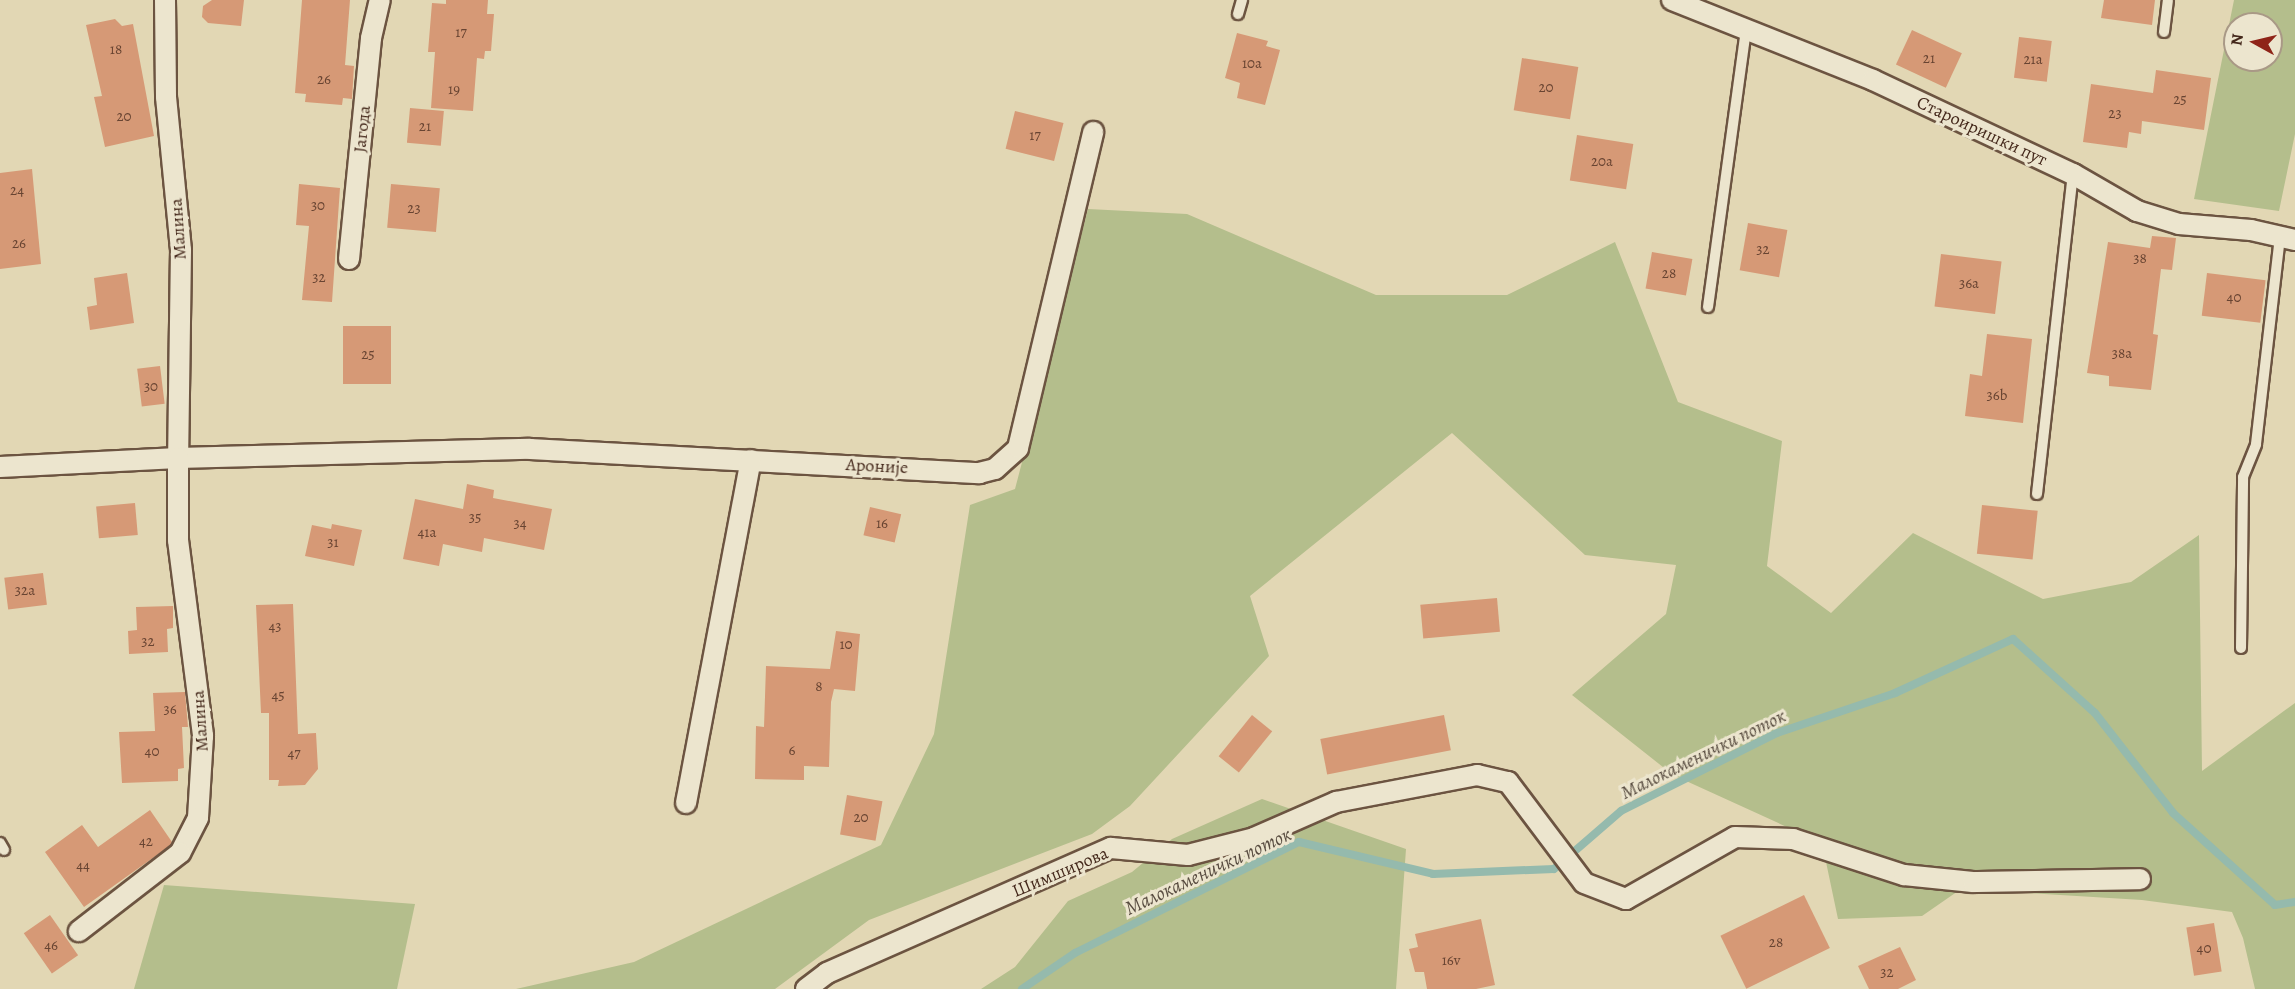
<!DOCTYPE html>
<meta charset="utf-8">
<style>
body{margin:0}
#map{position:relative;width:2295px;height:989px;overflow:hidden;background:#e2d7b4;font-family:Alegreya,serif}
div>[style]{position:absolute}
.green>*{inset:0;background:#b4be8c}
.stream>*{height:8px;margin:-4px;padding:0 4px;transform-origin:4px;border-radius:4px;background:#95baad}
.building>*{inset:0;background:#d69976;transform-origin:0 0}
.roads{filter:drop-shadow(2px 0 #6c5441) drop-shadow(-2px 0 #6c5441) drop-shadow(0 2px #6c5441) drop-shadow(0 -2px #6c5441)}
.lane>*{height:10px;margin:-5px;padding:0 5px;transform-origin:5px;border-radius:5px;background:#ece5ce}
.street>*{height:20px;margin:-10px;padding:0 10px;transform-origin:10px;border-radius:10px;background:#ece5ce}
span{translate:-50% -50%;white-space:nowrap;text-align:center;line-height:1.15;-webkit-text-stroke:6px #ece5ce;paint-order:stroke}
.number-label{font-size:15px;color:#684432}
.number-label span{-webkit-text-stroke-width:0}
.street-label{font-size:18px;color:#44281b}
.water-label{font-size:20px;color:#584c40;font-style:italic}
.north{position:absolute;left:2223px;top:12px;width:60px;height:60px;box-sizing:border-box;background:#ece5ce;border:2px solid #a99986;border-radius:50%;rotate:278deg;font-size:16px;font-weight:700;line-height:24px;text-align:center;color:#44281b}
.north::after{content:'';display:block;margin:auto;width:21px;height:27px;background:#8f2418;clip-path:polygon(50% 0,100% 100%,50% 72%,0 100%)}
</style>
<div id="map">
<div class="green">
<div style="clip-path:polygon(evenodd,2234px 0,2295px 0,2295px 134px,2279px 211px,2194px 199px,2234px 0,2235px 24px,2271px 24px,2271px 60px,2235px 60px,2235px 24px)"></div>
<div style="clip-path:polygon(1088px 209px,1187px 214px,1376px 295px,1507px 295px,1615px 242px,1678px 402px,1782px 441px,1767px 566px,1831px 613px,1913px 533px,2043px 599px,2131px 582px,2199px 535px,2202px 771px,2295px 703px,2295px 989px,2255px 989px,2243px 938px,2232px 912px,2142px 900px,1961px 889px,1922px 916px,1838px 919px,1822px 843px,1673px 775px,1572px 695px,1666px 614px,1676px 565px,1585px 555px,1452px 433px,1250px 596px,1269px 656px,1130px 806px,1092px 834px,869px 920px,775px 989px,516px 989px,634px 962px,881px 845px,934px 734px,970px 505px,1015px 489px)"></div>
<div style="clip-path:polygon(1262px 799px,1406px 849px,1396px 989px,981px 989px,1015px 967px,1068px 901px,1132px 872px,1172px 839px)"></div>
<div style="clip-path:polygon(164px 885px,415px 904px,397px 989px,134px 989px)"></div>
</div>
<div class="stream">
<div style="left:1022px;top:989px;width:64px;rotate:-34.2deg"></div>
<div style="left:1075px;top:953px;width:250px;rotate:-26.4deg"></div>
<div style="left:1299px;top:842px;width:138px;rotate:13.4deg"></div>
<div style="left:1433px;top:874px;width:121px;rotate:-2.4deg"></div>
<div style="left:1554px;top:869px;width:89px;rotate:-40.9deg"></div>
<div style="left:1621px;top:811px;width:174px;rotate:-26.6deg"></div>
<div style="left:1777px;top:733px;width:125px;rotate:-18.7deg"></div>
<div style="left:1895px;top:693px;width:130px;rotate:-24.6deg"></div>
<div style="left:2013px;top:639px;width:110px;rotate:42.1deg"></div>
<div style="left:2095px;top:713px;width:127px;rotate:52deg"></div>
<div style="left:2173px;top:813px;width:137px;rotate:42deg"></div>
<div style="left:2275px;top:905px;width:20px;rotate:-9deg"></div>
</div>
<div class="building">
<div style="clip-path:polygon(212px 0,244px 0,241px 26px,208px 23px,202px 17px,203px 6px)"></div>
<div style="clip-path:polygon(302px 0,350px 0,345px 65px,354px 66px,352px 99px,343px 98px,342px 105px,305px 102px,306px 94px,295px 93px)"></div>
<div style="clip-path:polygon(446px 0,488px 0,487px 14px,494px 14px,491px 51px,485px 51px,484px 59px,477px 58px,473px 111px,431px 108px,435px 52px,428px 52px,432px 3px,446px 4px)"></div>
<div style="clip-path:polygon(2104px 0,2155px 0,2152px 25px,2101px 18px)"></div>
<div style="clip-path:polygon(115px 19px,122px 26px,133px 24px,154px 136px,105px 147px,94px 97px,102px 96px,86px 25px)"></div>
<div style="left:1912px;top:30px;width:55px;height:38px;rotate:25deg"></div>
<div style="clip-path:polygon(1237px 33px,1268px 41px,1266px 46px,1280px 50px,1265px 105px,1237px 98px,1240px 83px,1225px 78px)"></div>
<div style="left:2019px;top:37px;width:33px;height:41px;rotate:7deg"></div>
<div style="left:1522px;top:58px;width:57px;height:53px;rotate:9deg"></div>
<div style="clip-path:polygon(2156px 70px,2211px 78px,2204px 130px,2142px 121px,2141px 134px,2129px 132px,2127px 148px,2083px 142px,2091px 84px,2153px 93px)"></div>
<div style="left:410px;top:108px;width:34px;height:35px;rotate:5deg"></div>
<div style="left:1015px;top:111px;width:50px;height:39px;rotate:14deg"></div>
<div style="left:1577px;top:135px;width:57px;height:46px;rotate:9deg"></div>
<div style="clip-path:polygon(32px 169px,41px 264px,0 269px,0 173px)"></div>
<div style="clip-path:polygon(299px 184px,340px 188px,332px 302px,302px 300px,309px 226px,296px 225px)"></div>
<div style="left:391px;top:184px;width:49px;height:44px;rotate:5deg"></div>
<div style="left:1748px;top:223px;width:40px;height:48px;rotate:10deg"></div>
<div style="clip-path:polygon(2152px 236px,2176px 238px,2172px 270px,2161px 269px,2153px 334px,2158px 335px,2151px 390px,2109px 386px,2109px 376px,2087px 373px,2108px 242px,2150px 248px)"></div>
<div style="left:1652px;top:252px;width:41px;height:37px;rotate:10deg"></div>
<div style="left:1941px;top:254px;width:61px;height:53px;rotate:7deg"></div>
<div style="clip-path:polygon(127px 273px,134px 323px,90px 330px,87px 307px,97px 305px,94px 278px)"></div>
<div style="left:2207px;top:273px;width:59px;height:43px;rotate:7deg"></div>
<div style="left:343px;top:326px;width:48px;height:58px"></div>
<div style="clip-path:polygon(1987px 334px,2032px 339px,2023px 423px,1965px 416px,1970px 374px,1982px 376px)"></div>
<div style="left:160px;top:366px;width:38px;height:23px;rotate:83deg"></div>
<div style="clip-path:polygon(467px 484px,494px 490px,493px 498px,552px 509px,544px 550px,484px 538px,482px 552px,443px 544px,439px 566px,403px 559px,415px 499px,463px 509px)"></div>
<div style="left:135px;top:503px;width:32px;height:39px;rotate:85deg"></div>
<div style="left:1982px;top:505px;width:56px;height:49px;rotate:6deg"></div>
<div style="left:870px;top:507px;width:32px;height:29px;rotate:13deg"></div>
<div style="clip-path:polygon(332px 524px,362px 530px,354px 566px,305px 556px,312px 525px,331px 529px)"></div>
<div style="left:43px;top:573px;width:32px;height:39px;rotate:83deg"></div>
<div style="left:1497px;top:598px;width:34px;height:77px;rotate:85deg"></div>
<div style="clip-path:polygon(293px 604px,298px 734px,316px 733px,318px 769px,305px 785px,278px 786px,279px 780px,269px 780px,269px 713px,261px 713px,256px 605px)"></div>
<div style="clip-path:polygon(173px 606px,173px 628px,167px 629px,168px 652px,129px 654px,128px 631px,137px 630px,136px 607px)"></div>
<div style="clip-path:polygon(836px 631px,860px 634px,855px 691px,834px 689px,831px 702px,829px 767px,804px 766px,804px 780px,755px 779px,756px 726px,764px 727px,766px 666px,830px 669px)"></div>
<div style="clip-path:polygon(185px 692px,188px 727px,182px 727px,184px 768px,178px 769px,178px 781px,122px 783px,119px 732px,155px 731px,153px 693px)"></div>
<div style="left:1252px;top:715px;width:26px;height:53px;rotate:39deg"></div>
<div style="left:1444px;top:715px;width:36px;height:126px;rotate:79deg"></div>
<div style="left:847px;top:795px;width:36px;height:40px;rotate:10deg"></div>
<div style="clip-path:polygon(150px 810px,172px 842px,171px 845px,84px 907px,45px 852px,82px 825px,98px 847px)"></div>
<div style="left:1804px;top:895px;width:59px;height:93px;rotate:64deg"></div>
<div style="left:50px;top:915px;width:49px;height:32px;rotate:55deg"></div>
<div style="clip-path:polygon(1481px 919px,1495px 985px,1476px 989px,1427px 989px,1424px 972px,1415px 972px,1409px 949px,1418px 947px,1415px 934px)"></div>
<div style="left:2214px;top:923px;width:49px;height:28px;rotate:81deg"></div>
<div style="clip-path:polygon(1900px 947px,1916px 980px,1898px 989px,1869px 989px,1858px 966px)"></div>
</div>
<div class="roads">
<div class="lane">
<div style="left:1238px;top:14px;width:15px;rotate:-74deg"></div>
<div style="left:2164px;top:32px;width:32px;rotate:-83deg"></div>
<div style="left:1708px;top:307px;width:279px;rotate:-82.2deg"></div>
<div style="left:2037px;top:494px;width:322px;rotate:-83.6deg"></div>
<div style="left:2241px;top:648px;width:171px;rotate:-89.3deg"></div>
<div style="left:2243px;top:477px;width:35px;rotate:-68deg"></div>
<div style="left:2256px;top:444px;width:208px;rotate:-83.4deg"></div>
<div style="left:0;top:843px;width:8px;rotate:60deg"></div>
</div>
<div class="street">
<div style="left:165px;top:0;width:97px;rotate:89.4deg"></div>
<div style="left:166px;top:97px;width:154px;rotate:84.4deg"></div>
<div style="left:181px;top:250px;width:208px;rotate:90.8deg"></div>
<div style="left:178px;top:458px;width:352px;rotate:-1.5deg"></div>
<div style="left:530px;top:449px;width:450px;rotate:3.1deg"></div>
<div style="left:979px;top:473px;width:16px;rotate:-14deg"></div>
<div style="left:995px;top:469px;width:31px;rotate:-42deg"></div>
<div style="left:1018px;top:448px;width:325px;rotate:-76.6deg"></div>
<div style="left:1672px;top:0;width:216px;rotate:21.7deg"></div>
<div style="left:1873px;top:80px;width:221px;rotate:25.2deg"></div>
<div style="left:2073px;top:174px;width:74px;rotate:30deg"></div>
<div style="left:2137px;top:211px;width:44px;rotate:17.2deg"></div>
<div style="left:2179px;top:224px;width:72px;rotate:4.8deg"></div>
<div style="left:2251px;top:230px;width:45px;rotate:12.8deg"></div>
<div style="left:349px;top:259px;width:222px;rotate:-84.3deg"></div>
<div style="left:371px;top:38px;width:39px;rotate:-77deg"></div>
<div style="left:0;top:467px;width:178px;rotate:-2.9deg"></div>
<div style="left:178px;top:458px;width:82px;rotate:90deg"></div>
<div style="left:178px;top:540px;width:198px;rotate:82.7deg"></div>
<div style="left:203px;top:736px;width:82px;rotate:93.5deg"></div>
<div style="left:198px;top:818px;width:39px;rotate:117deg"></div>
<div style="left:180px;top:853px;width:128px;rotate:142.3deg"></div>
<div style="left:686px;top:803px;width:349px;rotate:-79.3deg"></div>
<div style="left:806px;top:989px;width:26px;rotate:-37deg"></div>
<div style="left:827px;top:973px;width:310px;rotate:-23.8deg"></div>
<div style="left:1111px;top:848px;width:77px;rotate:5.2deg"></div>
<div style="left:1188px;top:855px;width:68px;rotate:-14.4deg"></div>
<div style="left:1254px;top:838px;width:90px;rotate:-23.7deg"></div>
<div style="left:1336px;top:802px;width:144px;rotate:-10.8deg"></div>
<div style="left:1477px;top:775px;width:32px;rotate:13deg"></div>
<div style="left:1508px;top:782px;width:126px;rotate:53deg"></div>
<div style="left:1584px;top:883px;width:45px;rotate:20.9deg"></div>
<div style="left:1626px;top:899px;width:125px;rotate:-29.6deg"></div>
<div style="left:1735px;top:837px;width:58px;rotate:2deg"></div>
<div style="left:1793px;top:839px;width:117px;rotate:18deg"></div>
<div style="left:1904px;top:875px;width:69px;rotate:5.8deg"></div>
<div style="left:1973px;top:882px;width:167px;rotate:-1deg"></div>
</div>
</div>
<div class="number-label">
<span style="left:461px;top:33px">17</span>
<span style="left:116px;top:50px">18</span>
<span style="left:1929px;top:59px">21</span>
<span style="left:2033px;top:60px">21a</span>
<span style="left:1252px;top:64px">10a</span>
<span style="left:324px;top:80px">26</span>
<span style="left:1546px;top:88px">20</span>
<span style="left:454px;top:90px">19</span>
<span style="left:2180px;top:100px">25</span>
<span style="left:2115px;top:114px">23</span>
<span style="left:124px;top:117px">20</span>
<span style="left:425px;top:127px">21</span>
<span style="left:1035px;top:136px">17</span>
<span style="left:1602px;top:162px">20a</span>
<span style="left:17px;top:191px">24</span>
<span style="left:318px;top:206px">30</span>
<span style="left:414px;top:209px">23</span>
<span style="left:19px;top:244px">26</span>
<span style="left:1763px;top:250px">32</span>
<span style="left:2140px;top:259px">38</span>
<span style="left:1669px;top:274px">28</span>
<span style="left:319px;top:278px">32</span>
<span style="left:1969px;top:284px">36a</span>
<span style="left:2234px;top:298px">40</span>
<span style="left:2122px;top:354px">38a</span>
<span style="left:368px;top:355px">25</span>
<span style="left:151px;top:387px">30</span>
<span style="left:1997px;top:396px">36b</span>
<span style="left:475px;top:518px">35</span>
<span style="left:520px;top:524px">34</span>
<span style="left:882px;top:524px">16</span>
<span style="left:427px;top:533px">41a</span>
<span style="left:333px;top:543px">31</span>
<span style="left:25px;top:591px">32a</span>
<span style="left:275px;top:627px">43</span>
<span style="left:148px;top:642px">32</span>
<span style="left:846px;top:645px">10</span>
<span style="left:819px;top:687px">8</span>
<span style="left:278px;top:696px">45</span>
<span style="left:170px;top:710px">36</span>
<span style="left:792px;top:751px">6</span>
<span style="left:152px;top:752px">40</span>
<span style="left:294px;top:754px">47</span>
<span style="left:861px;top:818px">20</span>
<span style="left:146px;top:842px">42</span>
<span style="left:83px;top:866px">44</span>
<span style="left:1776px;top:943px">28</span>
<span style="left:51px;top:946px">46</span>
<span style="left:2204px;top:949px">40</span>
<span style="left:1451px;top:961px">16v</span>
<span style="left:1887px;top:973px">32</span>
</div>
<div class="street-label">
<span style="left:362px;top:129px;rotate:-84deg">Јагода</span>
<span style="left:1982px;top:131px;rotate:25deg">Староиришки пут</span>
<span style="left:178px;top:229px;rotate:-94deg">Малина</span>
<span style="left:877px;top:466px;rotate:3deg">Ароније</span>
<span style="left:200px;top:721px;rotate:-94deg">Малина</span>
<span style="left:1060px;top:872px;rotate:-23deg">Шимширова</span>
</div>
<div class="water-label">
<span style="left:1703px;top:754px;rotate:-26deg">Малокаменички поток</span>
<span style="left:1208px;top:871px;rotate:-25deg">Малокаменички поток</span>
</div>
<div class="north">N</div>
</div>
